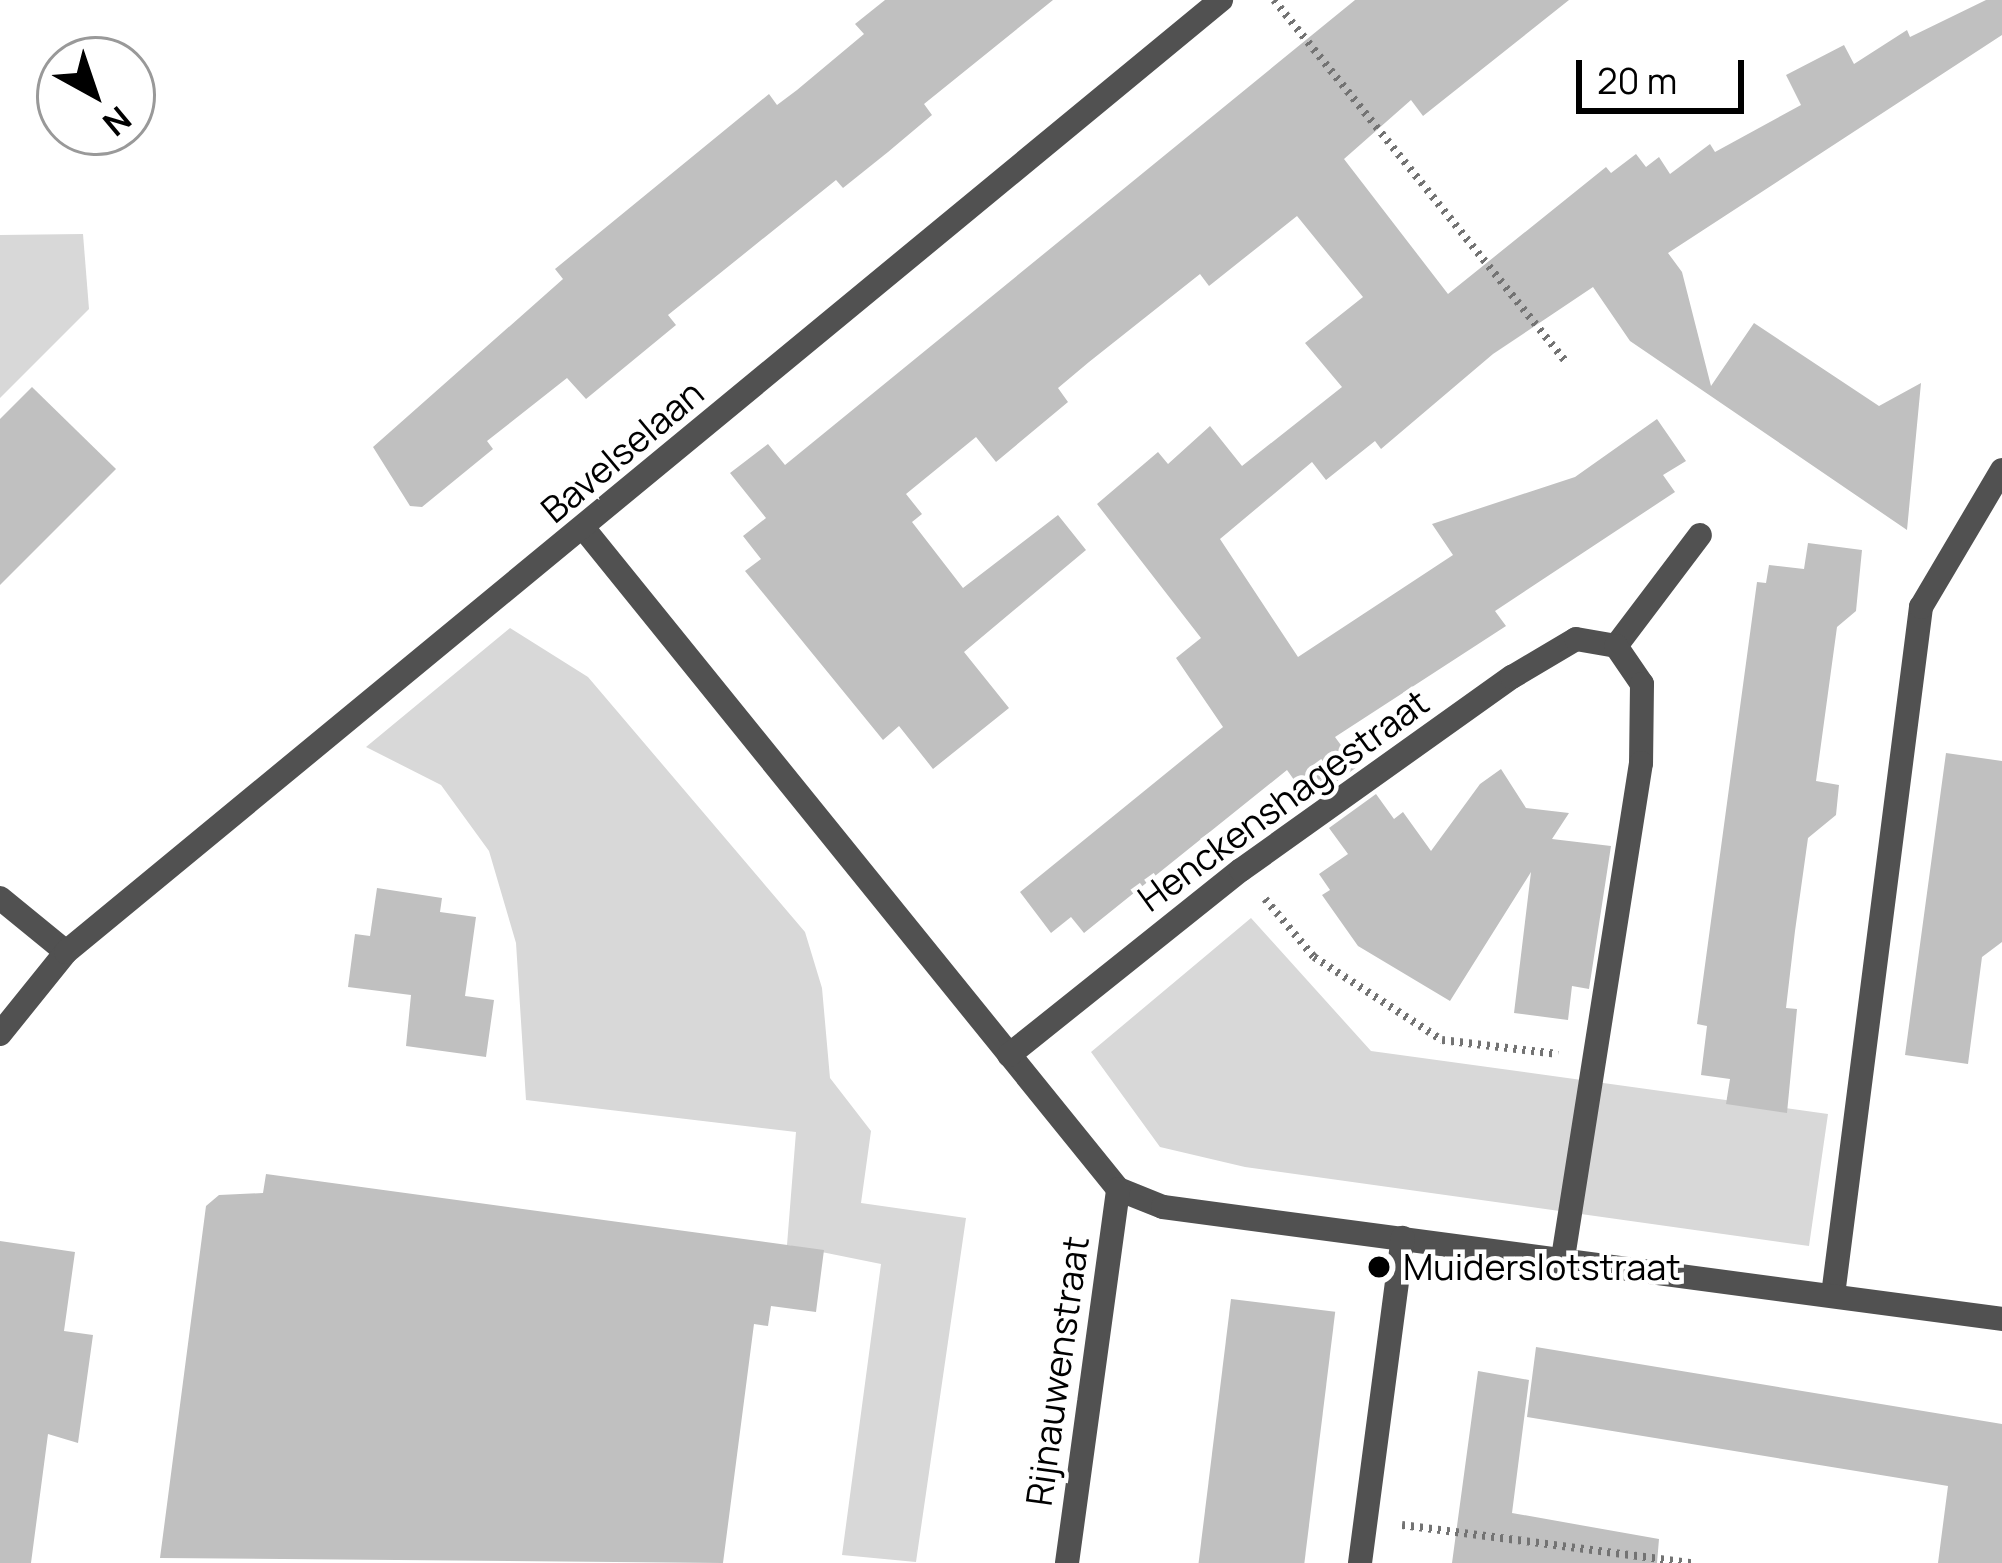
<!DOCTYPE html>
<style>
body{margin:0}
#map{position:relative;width:2002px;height:1563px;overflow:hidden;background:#fff;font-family:Manrope,sans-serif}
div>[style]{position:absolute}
.green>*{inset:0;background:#d8d8d8}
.building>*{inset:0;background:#c0c0c0;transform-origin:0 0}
.path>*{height:8px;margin-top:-4px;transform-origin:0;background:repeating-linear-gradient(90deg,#737373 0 3px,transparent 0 9px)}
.lane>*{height:24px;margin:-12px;padding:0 12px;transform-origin:12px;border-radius:12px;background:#515151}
.street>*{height:24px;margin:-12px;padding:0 12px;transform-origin:12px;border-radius:12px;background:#515151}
.dots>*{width:33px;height:33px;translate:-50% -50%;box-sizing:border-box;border:6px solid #fff;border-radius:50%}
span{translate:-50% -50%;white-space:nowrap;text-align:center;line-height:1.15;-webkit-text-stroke:9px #fff;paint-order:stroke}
.street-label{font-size:36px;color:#000}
.poi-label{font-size:36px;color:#000}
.left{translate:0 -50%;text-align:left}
.north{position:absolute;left:36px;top:36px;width:120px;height:120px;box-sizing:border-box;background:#fff;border:3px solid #999;border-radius:50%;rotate:140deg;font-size:33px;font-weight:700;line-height:48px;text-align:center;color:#000}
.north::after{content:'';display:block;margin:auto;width:42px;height:54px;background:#000;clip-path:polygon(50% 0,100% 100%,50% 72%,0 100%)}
.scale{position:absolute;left:1576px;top:60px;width:168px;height:54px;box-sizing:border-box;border:6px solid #000;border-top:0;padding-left:15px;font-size:36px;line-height:42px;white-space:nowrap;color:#000;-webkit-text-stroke:9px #fff;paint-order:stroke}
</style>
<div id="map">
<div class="green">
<div style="clip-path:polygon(83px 234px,89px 309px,0 398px,0 235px)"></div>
<div style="clip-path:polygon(510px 628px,588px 677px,805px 932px,822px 988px,830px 1078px,871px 1131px,861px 1203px,966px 1218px,916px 1562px,842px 1555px,881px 1264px,787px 1245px,796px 1132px,526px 1100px,516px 943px,489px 851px,441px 785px,366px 747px)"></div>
<div style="clip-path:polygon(1251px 918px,1371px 1051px,1828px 1114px,1809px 1246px,1245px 1167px,1160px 1147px,1091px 1052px)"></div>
</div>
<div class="building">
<div style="clip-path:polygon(885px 0,1053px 0,924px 104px,932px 115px,888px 152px,843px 188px,836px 180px,668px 315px,676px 325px,586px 399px,567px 378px,487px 441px,493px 449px,422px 507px,410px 506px,373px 447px,563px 279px,555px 269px,769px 94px,777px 105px,797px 90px,864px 34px,855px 24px)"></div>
<div style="clip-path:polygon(1355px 0,1569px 0,1423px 116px,1411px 100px,1344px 159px,1448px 294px,1606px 167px,1611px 173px,1636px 154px,1646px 167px,1659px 157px,1670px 174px,1710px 144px,1715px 152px,1801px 105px,1786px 75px,1844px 45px,1854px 64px,1907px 30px,1910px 37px,1986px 0,2002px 0,2002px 35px,1668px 253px,1682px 272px,1711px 386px,1754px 323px,1879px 406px,1921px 383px,1907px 530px,1630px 341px,1593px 287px,1493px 354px,1381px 449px,1375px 441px,1326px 480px,1312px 462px,1220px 539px,1298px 657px,1453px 555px,1432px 524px,1575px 477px,1657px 419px,1686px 461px,1663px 475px,1675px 492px,1495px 611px,1506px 626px,1335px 737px,1357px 767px,1309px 801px,1287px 770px,1084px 933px,1071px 917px,1051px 933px,1020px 892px,1223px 727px,1176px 658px,1201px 638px,1097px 504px,1158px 452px,1168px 464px,1210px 426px,1242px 466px,1342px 387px,1305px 343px,1363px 297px,1297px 216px,1209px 286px,1200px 274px,1089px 362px,1058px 388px,1068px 402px,996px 462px,976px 437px,906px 494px,922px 514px,912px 522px,963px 588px,1058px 515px,1086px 550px,964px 652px,1009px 708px,933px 769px,899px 726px,883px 740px,745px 571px,761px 559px,743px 536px,766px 518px,730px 473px,768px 444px,785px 465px)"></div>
<div style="clip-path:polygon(32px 387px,116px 469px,0 585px,0 419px)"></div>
<div style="clip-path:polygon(1808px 543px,1862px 550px,1856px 611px,1837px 627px,1816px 781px,1839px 785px,1836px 815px,1808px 838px,1795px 931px,1786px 1008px,1797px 1009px,1787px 1113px,1726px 1104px,1730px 1079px,1701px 1075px,1707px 1026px,1697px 1024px,1757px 582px,1766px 583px,1769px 565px,1804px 569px)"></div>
<div style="clip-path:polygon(1946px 753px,2002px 761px,2002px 942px,1982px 957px,1968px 1064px,1905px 1055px)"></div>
<div style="clip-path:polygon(1501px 769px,1526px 808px,1569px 813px,1552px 839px,1611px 846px,1589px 989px,1572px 986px,1568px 1020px,1514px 1013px,1531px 872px,1450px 1001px,1358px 946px,1322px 895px,1330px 890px,1319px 874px,1348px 854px,1329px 828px,1376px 794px,1394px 819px,1403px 812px,1431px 851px,1480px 784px)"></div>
<div style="clip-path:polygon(377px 888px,442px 898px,440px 912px,476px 917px,465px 996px,494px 1000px,486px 1057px,406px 1046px,411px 995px,348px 987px,355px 934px,370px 936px)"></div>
<div style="clip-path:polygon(266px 1174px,824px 1250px,816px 1312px,771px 1306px,768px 1326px,754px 1324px,723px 1563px,160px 1558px,206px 1206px,219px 1195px,263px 1193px)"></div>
<div style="clip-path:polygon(0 1241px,75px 1252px,64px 1331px,93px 1335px,78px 1443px,48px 1434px,31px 1563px,0 1563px)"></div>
<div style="left:1231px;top:1299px;width:105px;height:266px;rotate:7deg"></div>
<div style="clip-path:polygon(1536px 1347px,2002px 1424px,2002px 1563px,1938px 1563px,1948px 1486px,1527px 1417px)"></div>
<div style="clip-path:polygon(1478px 1371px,1529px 1380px,1512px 1513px,1659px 1539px,1657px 1563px,1452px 1563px)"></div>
</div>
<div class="path">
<div style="left:1274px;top:0;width:466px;rotate:51.1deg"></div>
<div style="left:1265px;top:899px;width:76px;rotate:49.8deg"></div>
<div style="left:1314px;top:957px;width:153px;rotate:33deg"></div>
<div style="left:1442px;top:1040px;width:117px;rotate:6.9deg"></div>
<div style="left:1402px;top:1525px;width:292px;rotate:7.5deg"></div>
</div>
<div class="lane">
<div style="left:0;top:898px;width:85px;rotate:39.3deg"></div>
<div style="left:1833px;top:1295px;width:694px;rotate:-82.71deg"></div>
<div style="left:1921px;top:607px;width:159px;rotate:-59.4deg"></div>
</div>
<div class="street">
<div style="left:585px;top:530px;width:848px;rotate:51.03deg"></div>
<div style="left:1118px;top:1189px;width:48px;rotate:21.8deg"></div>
<div style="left:1163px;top:1207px;width:846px;rotate:7.6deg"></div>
<div style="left:1616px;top:646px;width:139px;rotate:-52.9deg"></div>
<div style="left:0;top:1034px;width:105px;rotate:-51.2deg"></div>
<div style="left:66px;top:952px;width:1497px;rotate:-39.5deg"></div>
<div style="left:1009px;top:1055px;width:297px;rotate:-38.6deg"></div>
<div style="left:1241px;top:870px;width:333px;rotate:-35.5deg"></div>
<div style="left:1512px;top:677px;width:74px;rotate:-30.7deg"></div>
<div style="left:1576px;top:639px;width:41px;rotate:9.9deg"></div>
<div style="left:1616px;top:646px;width:46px;rotate:55.6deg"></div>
<div style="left:1642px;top:684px;width:79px;rotate:90.7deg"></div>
<div style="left:1641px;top:763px;width:507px;rotate:98.96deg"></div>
<div style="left:1067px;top:1563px;width:377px;rotate:-82.2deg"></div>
<div style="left:1360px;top:1563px;width:328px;rotate:-82.5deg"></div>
</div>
<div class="dots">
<div style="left:1379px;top:1267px;background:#000"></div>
</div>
<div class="street-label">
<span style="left:622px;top:451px;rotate:-40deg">Bavelselaan</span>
<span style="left:1283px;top:800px;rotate:-36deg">Henckenshagestraat</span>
<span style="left:1057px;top:1371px;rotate:-82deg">Rijnauwenstraat</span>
</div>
<div class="poi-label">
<span class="left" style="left:1403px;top:1267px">Muiderslotstraat</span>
</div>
<div class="north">N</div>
<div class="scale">20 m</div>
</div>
